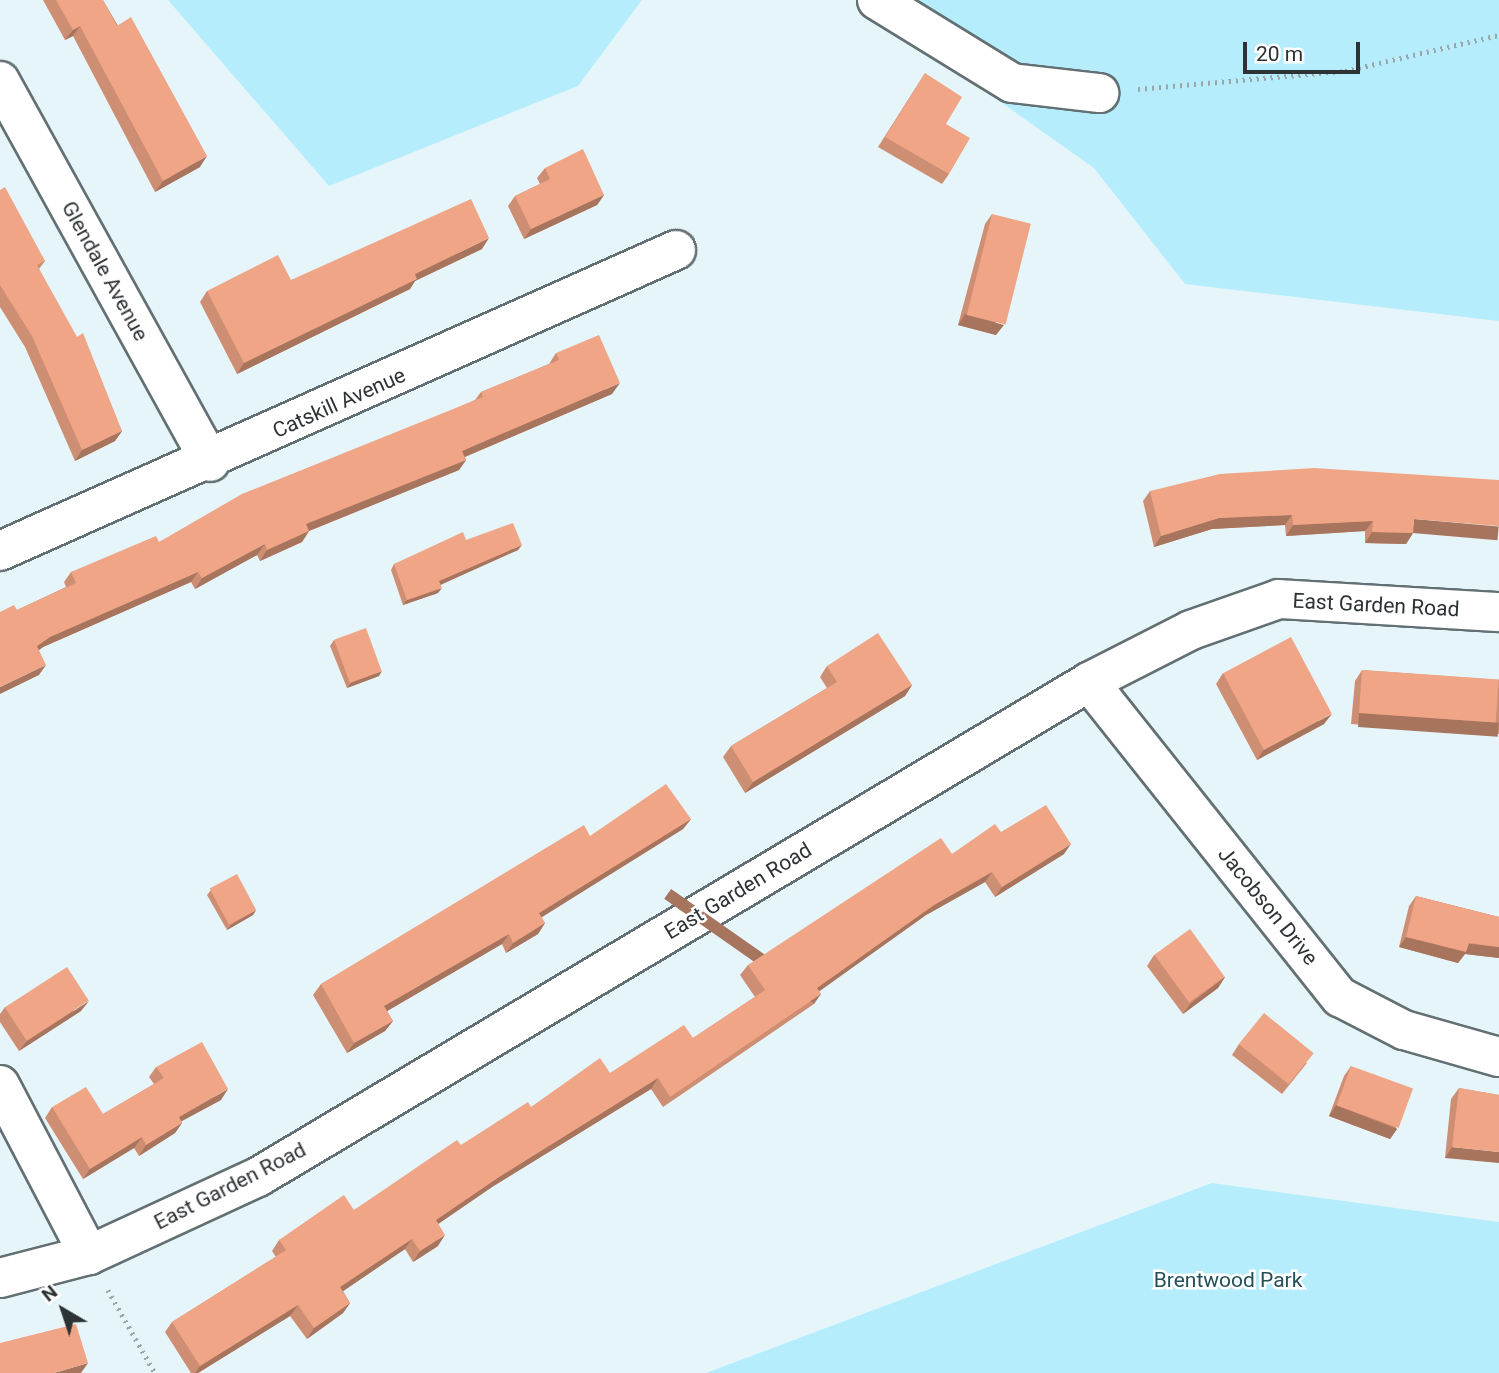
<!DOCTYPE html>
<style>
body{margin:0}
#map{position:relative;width:1499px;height:1373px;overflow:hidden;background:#e6f5f9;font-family:Roboto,sans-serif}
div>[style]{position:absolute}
.green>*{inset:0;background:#b6edfc}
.path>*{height:4.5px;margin-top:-2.25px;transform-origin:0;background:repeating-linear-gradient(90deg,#9ba6a9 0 2px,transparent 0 7px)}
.roads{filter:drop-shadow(2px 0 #637073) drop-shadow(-2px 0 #637073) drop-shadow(0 2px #637073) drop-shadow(0 -2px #637073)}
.minor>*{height:38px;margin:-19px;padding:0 19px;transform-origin:19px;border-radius:19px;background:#fff}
.wall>*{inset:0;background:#ce8e73}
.shaded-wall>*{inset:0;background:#a7745e;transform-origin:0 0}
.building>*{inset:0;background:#efa586;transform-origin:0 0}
span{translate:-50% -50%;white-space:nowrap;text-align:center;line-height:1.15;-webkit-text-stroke:5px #fff;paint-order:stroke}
.street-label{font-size:21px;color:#2d3234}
.park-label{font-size:21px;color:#24505b}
.north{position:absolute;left:28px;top:1275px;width:70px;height:70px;-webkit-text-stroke:5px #fff;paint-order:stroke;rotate:321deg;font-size:19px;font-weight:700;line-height:28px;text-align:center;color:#2d3234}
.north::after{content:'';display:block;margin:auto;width:24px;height:32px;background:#2d3234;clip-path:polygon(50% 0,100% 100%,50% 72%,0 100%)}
.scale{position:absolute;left:1243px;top:42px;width:117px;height:32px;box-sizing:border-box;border:4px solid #2d3234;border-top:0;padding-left:9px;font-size:21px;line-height:24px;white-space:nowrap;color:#2d3234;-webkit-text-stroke:5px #fff;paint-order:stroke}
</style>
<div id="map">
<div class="green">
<div style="clip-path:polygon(168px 0,642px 0,578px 86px,329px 186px)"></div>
<div style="clip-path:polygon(856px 0,1499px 0,1499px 321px,1185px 284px,1094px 168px)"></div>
<div style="clip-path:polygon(1212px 1183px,1499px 1222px,1499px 1373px,706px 1373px)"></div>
</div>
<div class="path">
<div style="left:1138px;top:89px;width:208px;rotate:-5deg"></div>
<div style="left:1345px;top:71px;width:158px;rotate:-13.2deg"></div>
<div style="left:108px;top:1290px;width:95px;rotate:60.5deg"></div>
</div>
<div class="roads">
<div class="minor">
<div style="left:877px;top:0;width:158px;rotate:31.6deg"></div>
<div style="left:1012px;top:83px;width:88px;rotate:6.6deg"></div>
<div style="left:0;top:81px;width:435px;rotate:61.1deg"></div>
<div style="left:0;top:551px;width:740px;rotate:-24deg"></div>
<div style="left:1089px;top:682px;width:403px;rotate:51.5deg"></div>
<div style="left:1340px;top:997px;width:72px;rotate:27.3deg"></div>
<div style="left:1404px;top:1030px;width:99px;rotate:15.9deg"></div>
<div style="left:0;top:1085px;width:192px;rotate:62.4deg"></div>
<div style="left:0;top:1278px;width:92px;rotate:-14.5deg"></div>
<div style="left:89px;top:1255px;width:186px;rotate:-24.8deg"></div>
<div style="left:258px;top:1177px;width:967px;rotate:-30.78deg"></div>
<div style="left:1089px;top:682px;width:114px;rotate:-27deg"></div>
<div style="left:1191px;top:630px;width:93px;rotate:-19.4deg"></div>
<div style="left:1279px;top:599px;width:220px;rotate:3.4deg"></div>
</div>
</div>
<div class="wall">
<div style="clip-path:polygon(43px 0,103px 0,200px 167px,155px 192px,73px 36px,65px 40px)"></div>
<div style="clip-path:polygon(925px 73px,949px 174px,942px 184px,878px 147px)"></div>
<div style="clip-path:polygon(545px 168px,604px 195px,597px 205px,524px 239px,508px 206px,515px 196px,540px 184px,537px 178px)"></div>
<div style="clip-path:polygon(0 190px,45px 261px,39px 269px,122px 431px,115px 441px,75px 461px,25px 347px,0 307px)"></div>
<div style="clip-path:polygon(992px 214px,996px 335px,958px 325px,985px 224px)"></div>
<div style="clip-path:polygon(482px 249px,415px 281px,410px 289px,237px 374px,200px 302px,207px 291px,291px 280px)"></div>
<div style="clip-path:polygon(556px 353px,612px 394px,465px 457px,466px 460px,459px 470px,309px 531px,302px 542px,260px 561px,257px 555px,195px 589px,191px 582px,43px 647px,39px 650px,39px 675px,17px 610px,66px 587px,64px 582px,71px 572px,159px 542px,475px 400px,481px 392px,549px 364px)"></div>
<div style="clip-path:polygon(1150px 491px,1499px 537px,1414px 530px,1413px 533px,1406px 544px,1365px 543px,1365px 531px,1286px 536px,1285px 525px,1212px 529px,1154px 547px,1143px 501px)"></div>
<div style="clip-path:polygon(466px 540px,518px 550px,440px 584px,438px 593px,403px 605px,391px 570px,394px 564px)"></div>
<div style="clip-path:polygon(334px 640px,379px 676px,347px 688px,330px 646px)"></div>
<div style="clip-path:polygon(827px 666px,912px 685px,905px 696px,745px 793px,723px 757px,731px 746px,827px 688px,820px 677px)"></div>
<div style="clip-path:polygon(1362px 670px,1499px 680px,1499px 734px,1351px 724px,1355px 681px)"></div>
<div style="clip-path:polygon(1223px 673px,1324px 724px,1257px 760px,1216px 684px)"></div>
<div style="clip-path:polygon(691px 819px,683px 829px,541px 917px,545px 923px,538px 934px,506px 953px,502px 944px,387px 1011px,393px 1021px,385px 1031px,347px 1053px,313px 995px,321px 984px,590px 836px)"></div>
<div style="clip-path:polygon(1001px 832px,1064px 854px,995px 897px,985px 882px,926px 915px,819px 991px,814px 1004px,663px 1107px,651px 1089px,492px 1187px,438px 1224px,438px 1246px,413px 1262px,405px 1249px,343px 1291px,350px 1303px,343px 1313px,307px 1339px,290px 1316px,198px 1373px,191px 1373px,165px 1332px,172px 1322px,276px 1257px,272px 1251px,279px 1240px,354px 1210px,461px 1145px,531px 1107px,693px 1038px,755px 997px,740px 975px,748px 965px,952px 854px)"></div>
<div style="clip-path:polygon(211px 890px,256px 910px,253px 915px,227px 930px,207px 895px)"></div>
<div style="clip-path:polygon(1416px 896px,1499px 917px,1499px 958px,1465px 954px,1458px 963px,1399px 947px,1409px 906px)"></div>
<div style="clip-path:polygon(1154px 955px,1225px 977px,1218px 988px,1183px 1014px,1147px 966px)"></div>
<div style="clip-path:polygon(5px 1007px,81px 1011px,19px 1051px,0 1022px,0 1014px)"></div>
<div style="clip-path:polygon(1239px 1044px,1307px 1063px,1282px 1094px,1232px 1055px)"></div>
<div style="clip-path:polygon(1351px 1066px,1397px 1129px,1390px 1139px,1329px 1116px,1344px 1076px)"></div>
<div style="clip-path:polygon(156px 1067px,221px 1100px,181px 1121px,182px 1123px,175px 1133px,139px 1156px,134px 1148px,83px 1179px,45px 1118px,52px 1107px,103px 1114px,154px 1084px,149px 1077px)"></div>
<div style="clip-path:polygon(1459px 1088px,1499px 1095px,1445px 1158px,1451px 1099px)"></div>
</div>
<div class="shaded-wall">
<div style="clip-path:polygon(80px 26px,73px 36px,65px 40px,73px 30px)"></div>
<div style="clip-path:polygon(207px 156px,200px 167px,155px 192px,163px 181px)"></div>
<div style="clip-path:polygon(604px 195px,597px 205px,524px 239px,531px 229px)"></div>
<div style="clip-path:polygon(489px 238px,482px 249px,415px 281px,410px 289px,237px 374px,244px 363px,415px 274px)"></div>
<div style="clip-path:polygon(965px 314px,1004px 325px,996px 335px,958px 325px)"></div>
<div style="clip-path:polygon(620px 383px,612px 394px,455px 461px,462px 451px)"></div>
<div style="clip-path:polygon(122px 431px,115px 441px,75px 461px,82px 450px)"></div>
<div style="clip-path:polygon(466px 460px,459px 470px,299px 535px,306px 524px)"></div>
<div style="clip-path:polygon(1292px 515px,1285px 525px,1212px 529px,1154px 547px,1161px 536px,1219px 518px)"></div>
<div style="left:1414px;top:519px;width:85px;height:14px;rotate:5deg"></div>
<div style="clip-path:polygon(1373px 521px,1365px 531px,1286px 536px,1293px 525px)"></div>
<div style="clip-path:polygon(309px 531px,302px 542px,260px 561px,267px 550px)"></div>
<div style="clip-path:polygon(1372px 532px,1413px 533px,1406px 544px,1365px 543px)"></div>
<div style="clip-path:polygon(265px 544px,257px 555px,195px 589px,202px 578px)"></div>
<div style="clip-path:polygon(522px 545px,518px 550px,436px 587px,439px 581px)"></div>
<div style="clip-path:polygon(198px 572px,191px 582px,43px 647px,30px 657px,37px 646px,50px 637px)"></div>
<div style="clip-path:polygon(442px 588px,438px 593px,403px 605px,407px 600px)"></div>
<div style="clip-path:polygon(46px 665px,39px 675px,0 694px,0 687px)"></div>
<div style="clip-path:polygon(382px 671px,379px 676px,347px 688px,351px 683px)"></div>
<div style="clip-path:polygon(912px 685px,905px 696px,745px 793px,753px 782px)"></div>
<div style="left:1359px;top:713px;width:140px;height:14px;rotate:4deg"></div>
<div style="clip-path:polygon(1332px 714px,1324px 724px,1257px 760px,1264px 749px)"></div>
<div style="clip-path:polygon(691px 819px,683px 829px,531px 924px,539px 913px)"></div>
<div style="clip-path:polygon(1071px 844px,1064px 854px,995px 897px,1002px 887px)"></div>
<div style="clip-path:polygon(992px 872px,985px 882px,926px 915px,810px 998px,817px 988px,934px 905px)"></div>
<div style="clip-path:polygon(256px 910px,253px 915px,227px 930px,231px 925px)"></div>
<div style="clip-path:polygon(545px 923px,538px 934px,506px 953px,513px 943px)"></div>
<div style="clip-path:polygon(509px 934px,502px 944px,377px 1017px,384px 1006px)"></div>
<div style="clip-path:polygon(1406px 937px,1499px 947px,1499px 958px,1465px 954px,1458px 963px,1399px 947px)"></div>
<div style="clip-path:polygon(1225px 977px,1218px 988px,1183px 1014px,1190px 1004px)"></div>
<div style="left:821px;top:994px;width:12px;height:183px;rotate:125deg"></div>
<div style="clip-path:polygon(89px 1001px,81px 1011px,19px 1051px,27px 1041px)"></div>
<div style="clip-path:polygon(393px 1021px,385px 1031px,347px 1053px,354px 1043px)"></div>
<div style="clip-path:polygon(658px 1078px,651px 1089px,492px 1187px,428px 1231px,436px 1220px,499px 1177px)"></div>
<div style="clip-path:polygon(228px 1089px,221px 1100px,171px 1127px,179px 1117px)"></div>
<div style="clip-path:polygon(1336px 1105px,1397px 1129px,1390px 1139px,1329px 1116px)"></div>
<div style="clip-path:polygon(182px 1123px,175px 1133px,139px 1156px,146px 1145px)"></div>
<div style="clip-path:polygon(142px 1137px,134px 1148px,83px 1179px,90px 1169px)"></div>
<div style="clip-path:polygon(1452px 1147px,1499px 1152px,1499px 1163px,1445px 1158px)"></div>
<div style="clip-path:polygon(445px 1235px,438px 1246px,413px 1262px,420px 1251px)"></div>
<div style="clip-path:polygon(412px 1239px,405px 1249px,333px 1298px,340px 1287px)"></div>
<div style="clip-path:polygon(350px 1303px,343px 1313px,307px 1339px,314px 1328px)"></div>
<div style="clip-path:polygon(298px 1305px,290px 1316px,198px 1373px,195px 1373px,200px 1366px)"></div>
<div style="clip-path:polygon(88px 1363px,81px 1373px,54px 1373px)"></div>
</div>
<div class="building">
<div style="clip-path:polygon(56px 0,103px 0,117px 26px,131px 17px,207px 156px,163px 181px,80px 26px,73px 30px)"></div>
<div style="clip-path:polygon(925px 73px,962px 97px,946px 124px,970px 138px,949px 174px,885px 137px)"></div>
<div style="clip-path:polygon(583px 149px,604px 195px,531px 229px,515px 196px,550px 179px,545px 168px)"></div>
<div style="clip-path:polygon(5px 187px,45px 261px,37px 265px,77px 337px,83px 333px,122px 431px,82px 450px,32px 336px,0 285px,0 190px)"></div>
<div style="clip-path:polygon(471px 199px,489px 238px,415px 274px,417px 279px,244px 363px,207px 291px,278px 255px,291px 280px)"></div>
<div style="left:992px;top:214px;width:40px;height:104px;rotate:14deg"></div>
<div style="clip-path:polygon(599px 335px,620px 383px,462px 451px,466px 460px,306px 524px,309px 531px,267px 550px,265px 544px,202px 578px,198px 572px,50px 637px,37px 646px,46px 665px,0 687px,0 612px,14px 605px,17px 610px,76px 583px,71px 572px,156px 536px,159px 542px,242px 494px,483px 397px,481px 392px,559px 360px,556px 353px)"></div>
<div style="clip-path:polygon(1314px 468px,1499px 480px,1499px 526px,1414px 519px,1413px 533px,1372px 532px,1373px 521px,1293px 525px,1292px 515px,1219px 518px,1161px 536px,1150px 491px,1220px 474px)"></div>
<div style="clip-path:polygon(513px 523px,522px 545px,439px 581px,442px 588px,407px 600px,394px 564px,463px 532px,466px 540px)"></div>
<div style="left:366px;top:628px;width:46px;height:34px;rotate:70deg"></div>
<div style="clip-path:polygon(878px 633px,912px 685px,753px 782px,731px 746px,837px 682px,827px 666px)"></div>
<div style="left:1291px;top:637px;width:87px;height:77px;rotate:62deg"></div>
<div style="left:1362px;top:670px;width:137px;height:43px;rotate:4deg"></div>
<div style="clip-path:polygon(666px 784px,691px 819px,539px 913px,545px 923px,513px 943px,509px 934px,384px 1006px,393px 1021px,354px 1043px,321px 984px,584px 825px,590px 836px)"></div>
<div style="clip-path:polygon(1046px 805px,1071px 844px,1002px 887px,992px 872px,934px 905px,817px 988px,821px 994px,670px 1097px,658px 1078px,499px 1177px,436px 1220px,445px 1235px,420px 1251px,412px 1239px,340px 1287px,350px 1303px,314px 1328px,298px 1305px,200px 1366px,172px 1322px,286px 1250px,279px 1240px,344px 1195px,354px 1210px,457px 1140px,461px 1145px,528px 1102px,531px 1107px,600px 1058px,610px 1073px,684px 1025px,693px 1038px,765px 990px,748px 965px,941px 838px,952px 854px,995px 824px,1001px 832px)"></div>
<div style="left:237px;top:874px;width:41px;height:31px;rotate:62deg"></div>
<div style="clip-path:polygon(1416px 896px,1499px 917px,1499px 947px,1469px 943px,1466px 952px,1406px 937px)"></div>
<div style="left:1190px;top:929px;width:59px;height:44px;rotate:54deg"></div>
<div style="left:67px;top:967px;width:40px;height:74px;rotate:57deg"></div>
<div style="left:1264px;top:1013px;width:64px;height:40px;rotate:39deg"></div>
<div style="clip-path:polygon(202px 1042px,228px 1089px,179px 1117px,182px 1123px,146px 1145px,142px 1137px,90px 1169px,52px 1107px,86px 1087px,103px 1114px,164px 1078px,156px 1067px)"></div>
<div style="left:1351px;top:1066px;width:66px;height:42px;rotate:20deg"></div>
<div style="clip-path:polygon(1459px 1088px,1499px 1095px,1499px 1152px,1452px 1147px)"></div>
<div style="clip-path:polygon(76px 1324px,88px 1363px,54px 1373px,0 1373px,0 1343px)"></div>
</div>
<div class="street-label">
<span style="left:105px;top:271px;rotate:61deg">Glendale Avenue</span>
<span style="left:339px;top:403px;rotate:-24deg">Catskill Avenue</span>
<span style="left:1376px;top:605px;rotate:3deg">East Garden Road</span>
<span style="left:738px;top:891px;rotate:-31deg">East Garden Road</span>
<span style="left:1268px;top:906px;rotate:51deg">Jacobson Drive</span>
<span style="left:230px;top:1186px;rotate:-27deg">East Garden Road</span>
</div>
<div class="park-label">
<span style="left:1228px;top:1280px">Brentwood Park</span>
</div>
<div class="north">N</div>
<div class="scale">20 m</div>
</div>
